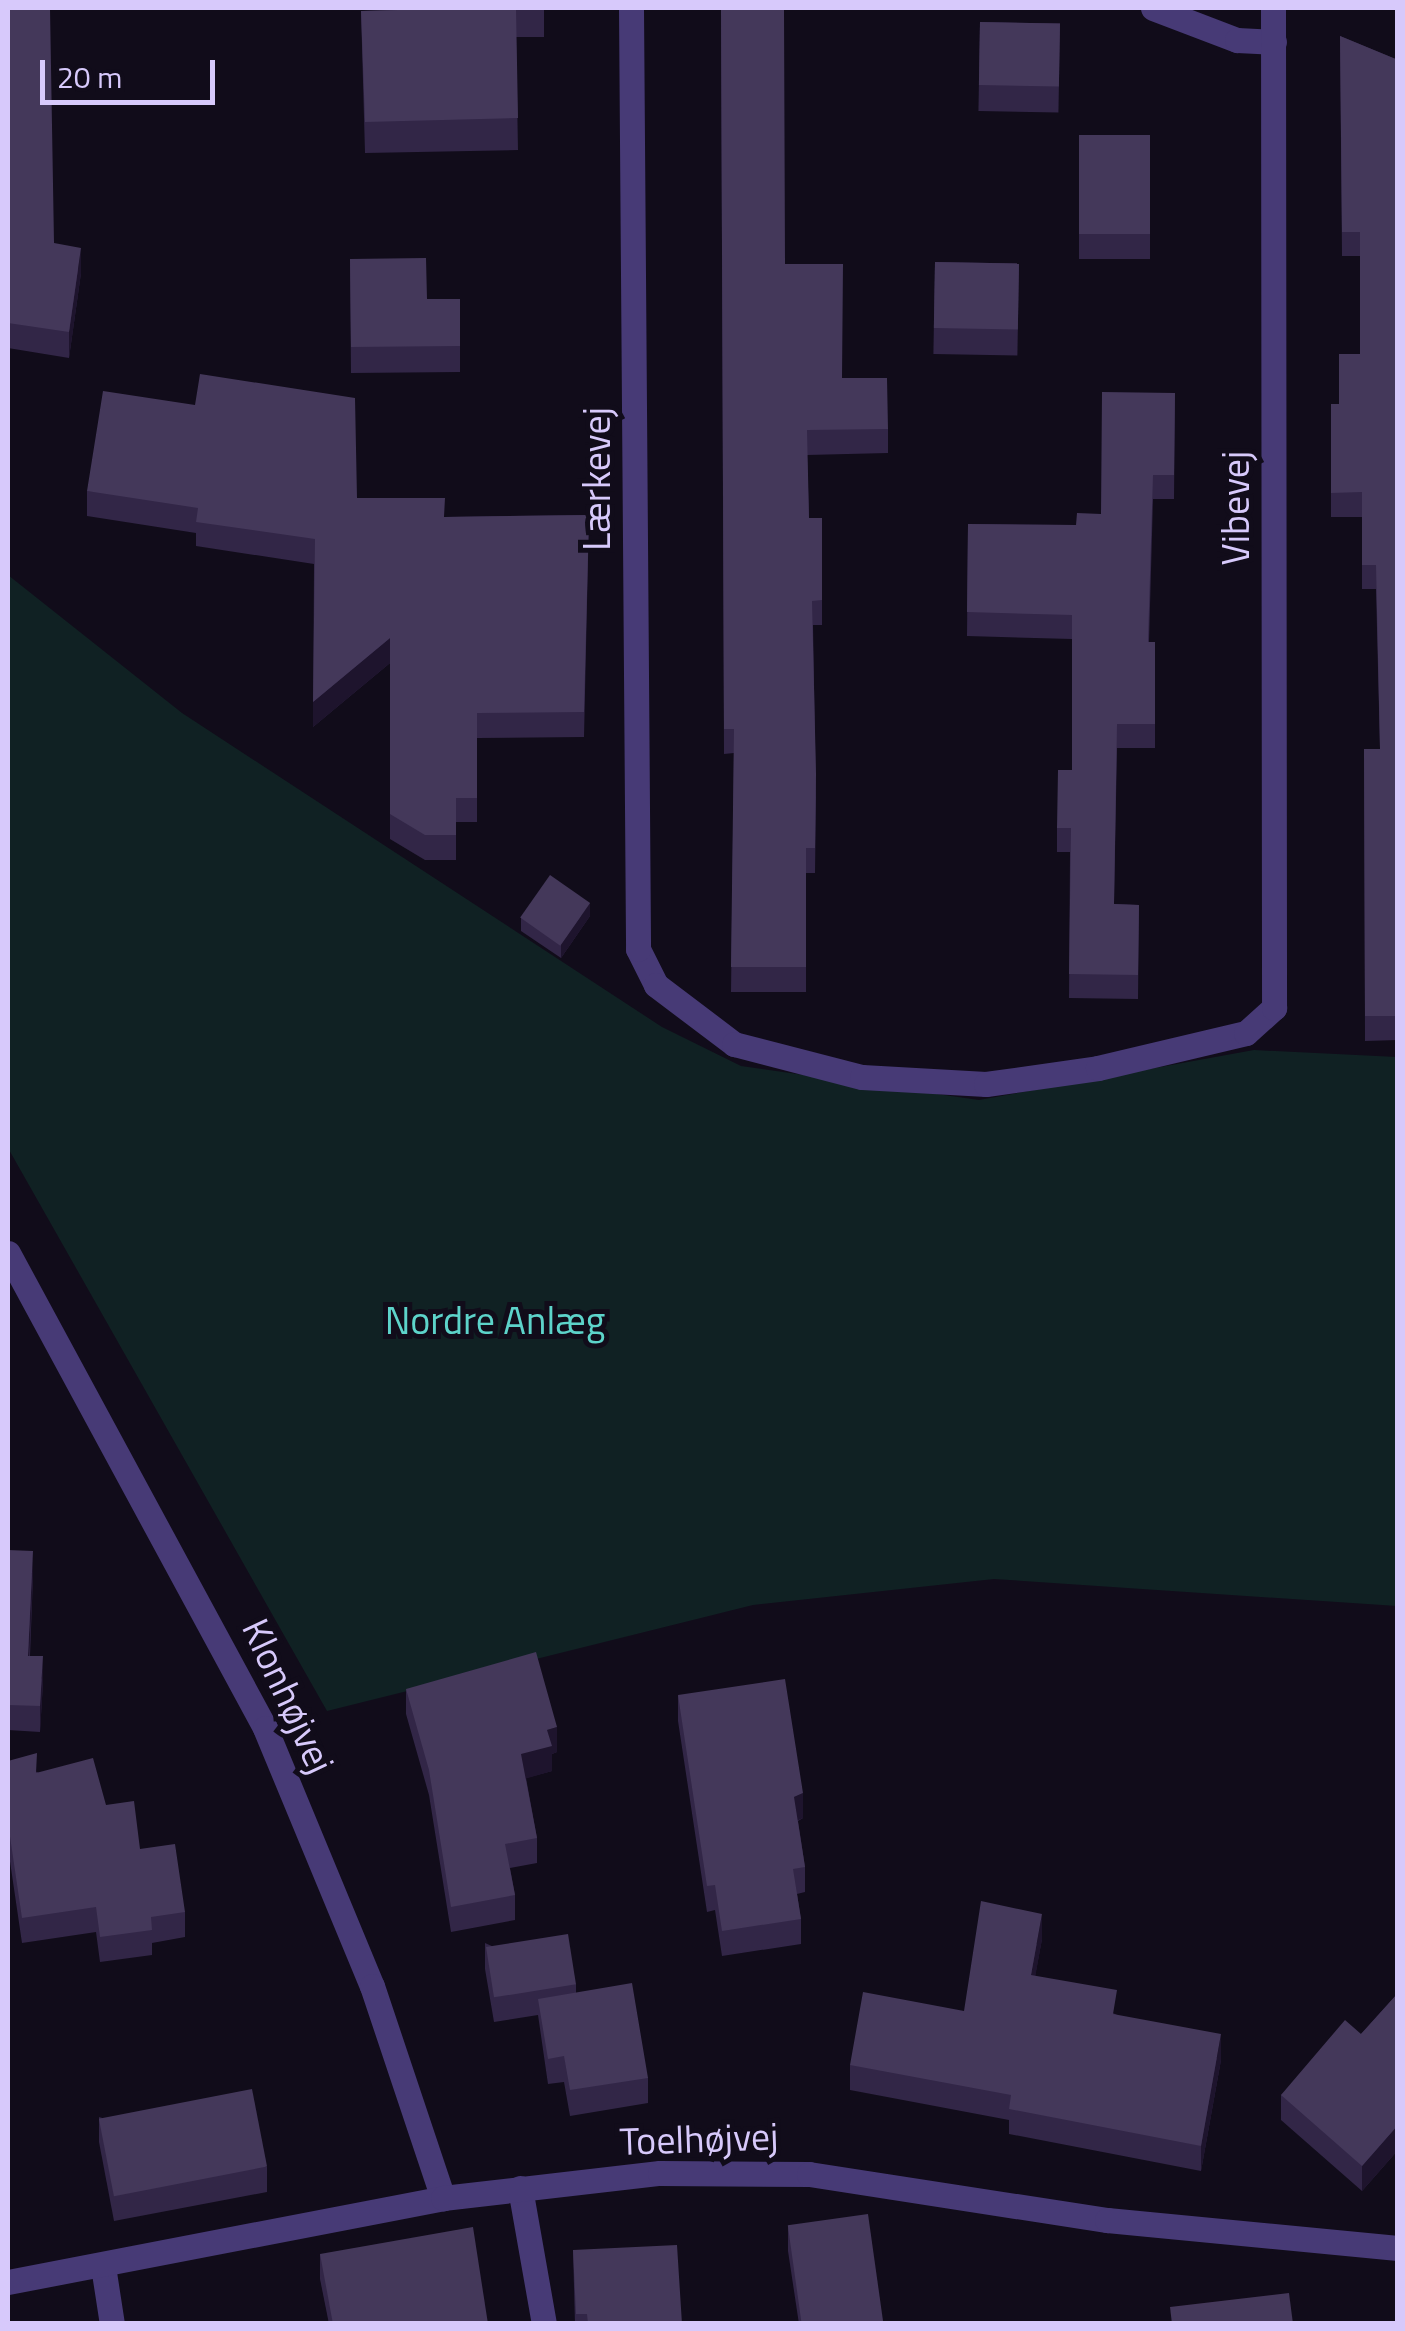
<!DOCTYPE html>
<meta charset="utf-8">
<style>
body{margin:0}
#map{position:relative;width:1405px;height:2331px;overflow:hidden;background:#110c1a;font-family:"Titillium Web",sans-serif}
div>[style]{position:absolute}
.green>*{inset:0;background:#102123}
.service>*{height:25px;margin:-12.5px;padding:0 12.5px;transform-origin:12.5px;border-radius:12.5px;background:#473a76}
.minor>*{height:25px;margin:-12.5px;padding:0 12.5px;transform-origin:12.5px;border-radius:12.5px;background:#473a76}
.wall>*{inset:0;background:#322647;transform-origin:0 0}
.shaded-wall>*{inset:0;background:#1e142d}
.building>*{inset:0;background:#44385a;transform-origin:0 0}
span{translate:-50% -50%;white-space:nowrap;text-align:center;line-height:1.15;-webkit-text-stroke:10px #110c1a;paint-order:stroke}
.street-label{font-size:38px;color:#d7c9fb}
.park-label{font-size:38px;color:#5dd3ca}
.frame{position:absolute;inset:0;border:10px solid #d7c9fb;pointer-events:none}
.scale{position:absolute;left:40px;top:60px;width:175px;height:45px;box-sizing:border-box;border:5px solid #d7c9fb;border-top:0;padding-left:12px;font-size:30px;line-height:35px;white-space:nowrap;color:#d7c9fb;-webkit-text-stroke:8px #110c1a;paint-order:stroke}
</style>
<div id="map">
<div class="green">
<div style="clip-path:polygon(8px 575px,182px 713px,662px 1027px,741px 1066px,979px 1100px,1254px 1050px,1397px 1057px,1397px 1606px,994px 1579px,753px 1605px,327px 1711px,8px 1148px)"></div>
</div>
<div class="service">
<div style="left:638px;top:949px;width:40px;rotate:63.4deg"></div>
<div style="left:656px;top:985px;width:98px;rotate:37.1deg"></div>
<div style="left:734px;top:1044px;width:132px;rotate:14.5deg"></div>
<div style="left:862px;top:1077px;width:124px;rotate:3.2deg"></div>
<div style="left:986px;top:1084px;width:113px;rotate:-8.1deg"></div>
<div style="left:1098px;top:1068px;width:152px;rotate:-13.3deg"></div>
<div style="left:1246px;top:1033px;width:38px;rotate:-42deg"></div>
<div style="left:520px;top:2188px;width:138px;rotate:80deg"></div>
</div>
<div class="minor">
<div style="left:631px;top:8px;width:941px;rotate:89.57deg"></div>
<div style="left:1153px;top:8px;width:90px;rotate:20.9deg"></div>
<div style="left:1237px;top:40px;width:37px;rotate:3deg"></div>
<div style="left:1273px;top:8px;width:1000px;rotate:89.94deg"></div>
<div style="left:8px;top:1253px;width:540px;rotate:61.58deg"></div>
<div style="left:265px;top:1728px;width:279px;rotate:67.5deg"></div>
<div style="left:372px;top:1986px;width:224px;rotate:71.5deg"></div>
<div style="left:103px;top:2266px;width:59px;rotate:81.2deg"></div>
<div style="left:8px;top:2282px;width:443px;rotate:-10.9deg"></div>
<div style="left:443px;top:2198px;width:218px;rotate:-6.6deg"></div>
<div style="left:660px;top:2173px;width:149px;rotate:0.4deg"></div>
<div style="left:809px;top:2174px;width:302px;rotate:8.8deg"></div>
<div style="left:1107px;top:2220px;width:292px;rotate:5.5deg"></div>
</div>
<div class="wall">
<div style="clip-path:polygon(8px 8px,54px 243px,81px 273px,69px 358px,8px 348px)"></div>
<div style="clip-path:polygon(435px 8px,544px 8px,544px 37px,516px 37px,518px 150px,365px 153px,361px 11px,435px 9px)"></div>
<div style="clip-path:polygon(721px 8px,785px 264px,842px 378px,888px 429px,888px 453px,807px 455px,809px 518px,822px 518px,822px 625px,813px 625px,816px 798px,815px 873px,806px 873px,806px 992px,731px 992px,734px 753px,724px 754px)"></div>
<div style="left:980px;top:22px;width:80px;height:89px;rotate:1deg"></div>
<div style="clip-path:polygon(1340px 36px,1398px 60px,1398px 1040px,1365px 1041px,1364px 749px,1380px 749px,1376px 589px,1362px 589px,1362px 517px,1331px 517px,1331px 404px,1339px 404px,1360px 354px,1360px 256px,1342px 256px)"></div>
<div style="left:1079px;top:135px;width:71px;height:124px"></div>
<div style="clip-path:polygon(350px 259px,427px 299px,460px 299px,460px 372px,351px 373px)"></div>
<div style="left:935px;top:262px;width:84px;height:92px;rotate:1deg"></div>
<div style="clip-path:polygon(1175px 393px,1174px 499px,1153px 499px,1149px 642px,1155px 642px,1155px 748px,1117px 748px,1114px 904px,1139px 905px,1138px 999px,1069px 998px,1070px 852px,1057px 852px,1057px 828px,1072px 770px,1072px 639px,967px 636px,968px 524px,1076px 525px,1101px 514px)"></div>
<div style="clip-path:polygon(87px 491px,357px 498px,444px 517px,589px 515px,584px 737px,477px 738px,477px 822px,456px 822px,456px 860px,425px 860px,390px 839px,390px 663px,313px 727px,314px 564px,196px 546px,196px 533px,87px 516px)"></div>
<div style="clip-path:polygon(590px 916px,561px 958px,521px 931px,521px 918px)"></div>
<div style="clip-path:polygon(8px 1550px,33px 1576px,30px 1656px,43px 1682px,40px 1732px,8px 1730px)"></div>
<div style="clip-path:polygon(406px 1689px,557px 1752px,552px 1754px,552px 1771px,526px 1778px,537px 1838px,537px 1863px,510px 1868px,515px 1895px,515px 1920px,451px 1932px,429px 1795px,406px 1714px)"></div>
<div style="clip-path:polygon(678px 1695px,803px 1818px,798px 1821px,805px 1867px,805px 1892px,797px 1894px,801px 1919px,801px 1944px,722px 1956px,715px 1910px,707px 1912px,678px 1721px)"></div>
<div style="clip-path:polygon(8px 1761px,37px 1772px,106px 1805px,140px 1849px,185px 1912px,185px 1937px,152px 1943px,152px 1955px,100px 1962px,96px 1932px,22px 1943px,8px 1848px)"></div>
<div style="clip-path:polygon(1042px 1939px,1035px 1976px,1117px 2015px,1221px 2060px,1201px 2171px,1009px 2134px,1009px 2120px,850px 2090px,850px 2065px,964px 2011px)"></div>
<div style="clip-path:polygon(485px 1943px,576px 1984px,576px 1993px,648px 2078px,648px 2103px,570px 2116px,564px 2082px,548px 2084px,538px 2015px,494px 2022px,485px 1969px)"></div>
<div style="clip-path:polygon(1398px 1993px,1398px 2150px,1362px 2191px,1281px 2120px,1281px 2095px,1361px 2034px)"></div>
<div style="clip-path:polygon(99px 2117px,267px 2167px,267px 2192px,114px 2221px,99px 2142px)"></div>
<div style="clip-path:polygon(788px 2226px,884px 2324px,799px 2324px,788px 2251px)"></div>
<div style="clip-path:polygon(573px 2250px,682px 2324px,575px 2324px)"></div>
<div style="clip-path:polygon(320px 2254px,488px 2324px,329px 2324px,320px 2279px)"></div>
</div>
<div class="shaded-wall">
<div style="clip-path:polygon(81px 248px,81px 273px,69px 358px,69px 332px)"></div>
<div style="clip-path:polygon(390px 638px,390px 663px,313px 727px,313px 702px)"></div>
<div style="clip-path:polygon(590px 903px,590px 916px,561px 958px,561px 944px)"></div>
<div style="clip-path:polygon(33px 1551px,33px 1576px,28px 1681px,28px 1656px)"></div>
<div style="clip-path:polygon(43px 1656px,43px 1682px,40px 1732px,40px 1706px)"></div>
<div style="clip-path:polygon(557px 1727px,557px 1752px,552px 1754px,552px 1771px,521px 1780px,521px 1754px,547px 1730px)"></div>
<div style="clip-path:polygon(803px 1793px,803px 1818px,794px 1822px,794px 1797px)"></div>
<div style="clip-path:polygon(1042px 1914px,1042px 1939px,1031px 2000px,1031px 1975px)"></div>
<div style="clip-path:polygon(1221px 2034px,1221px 2060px,1201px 2171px,1201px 2146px)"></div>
<div style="clip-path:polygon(1398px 2125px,1398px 2150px,1362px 2191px,1362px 2166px)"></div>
</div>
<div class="building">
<div style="clip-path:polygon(8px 8px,50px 8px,54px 243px,81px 248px,69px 332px,8px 323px)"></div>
<div style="clip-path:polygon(435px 8px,516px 8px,518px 118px,365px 122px,361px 11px,435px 9px)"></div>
<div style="clip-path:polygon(721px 8px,784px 8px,785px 264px,843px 264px,842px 378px,887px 378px,888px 429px,807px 430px,809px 518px,822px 518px,822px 600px,812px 601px,816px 774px,815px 848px,806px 848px,806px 967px,731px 967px,734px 729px,724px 729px)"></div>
<div style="left:980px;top:22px;width:80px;height:63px;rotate:1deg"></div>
<div style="clip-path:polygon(1340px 36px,1398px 60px,1398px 1016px,1365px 1016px,1364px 749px,1380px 749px,1376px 565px,1362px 565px,1362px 492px,1331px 493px,1331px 404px,1339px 404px,1339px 354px,1360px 354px,1360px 232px,1342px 232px)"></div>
<div style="left:1079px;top:135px;width:71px;height:99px"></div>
<div style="clip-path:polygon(426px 258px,427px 299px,460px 299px,460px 346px,351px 347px,350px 259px)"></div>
<div style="left:935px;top:262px;width:84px;height:66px;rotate:1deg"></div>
<div style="clip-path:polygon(200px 374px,355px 398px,357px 498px,445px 498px,444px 517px,589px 515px,584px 712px,477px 713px,477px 798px,456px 798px,456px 835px,425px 835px,390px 814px,390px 638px,313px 702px,315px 539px,196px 522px,198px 508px,87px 491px,103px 391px,195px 405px)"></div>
<div style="clip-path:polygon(1102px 392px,1175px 393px,1174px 475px,1153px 475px,1148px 642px,1155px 642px,1155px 724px,1117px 724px,1114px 904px,1139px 905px,1138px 975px,1069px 974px,1071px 828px,1057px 828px,1058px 770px,1072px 770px,1072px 615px,967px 612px,968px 524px,1076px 525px,1077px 513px,1101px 514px)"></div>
<div style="left:550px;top:875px;width:49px;height:52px;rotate:35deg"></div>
<div style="clip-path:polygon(8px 1550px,33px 1551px,28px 1656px,43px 1656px,40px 1706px,8px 1705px)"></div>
<div style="clip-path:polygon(536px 1652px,557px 1727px,547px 1730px,552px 1746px,521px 1754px,537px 1838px,505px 1844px,515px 1895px,451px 1907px,429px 1770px,406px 1689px)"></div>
<div style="clip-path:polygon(785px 1679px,803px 1793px,794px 1797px,805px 1867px,793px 1869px,801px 1919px,722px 1931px,715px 1885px,707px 1886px,678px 1695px)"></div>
<div style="clip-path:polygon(37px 1753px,36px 1773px,93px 1758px,106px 1805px,134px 1801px,140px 1849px,175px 1844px,185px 1912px,151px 1917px,152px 1930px,100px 1937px,96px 1907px,22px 1918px,8px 1823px,8px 1761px)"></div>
<div style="clip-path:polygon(981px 1901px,1042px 1914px,1031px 1975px,1117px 1990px,1113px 2014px,1221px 2034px,1201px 2146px,1009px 2109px,1011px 2095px,850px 2065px,863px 1992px,964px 2011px)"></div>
<div style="left:568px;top:1934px;width:51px;height:83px;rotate:81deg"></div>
<div style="clip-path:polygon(632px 1983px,648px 2078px,570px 2090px,564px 2056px,548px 2059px,538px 1999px)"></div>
<div style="clip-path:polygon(1398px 1993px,1398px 2125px,1362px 2166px,1281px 2095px,1345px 2020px,1361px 2034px)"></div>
<div style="left:252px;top:2089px;width:79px;height:156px;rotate:79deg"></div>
<div style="left:868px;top:2214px;width:111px;height:81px;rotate:82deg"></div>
<div style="clip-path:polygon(473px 2227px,488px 2324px,333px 2324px,320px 2254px)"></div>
<div style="clip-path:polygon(677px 2245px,682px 2324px,588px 2324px,587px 2314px,576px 2314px,573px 2250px)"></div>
<div style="clip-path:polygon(1289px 2293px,1293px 2324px,1172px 2324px,1170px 2307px)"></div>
</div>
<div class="street-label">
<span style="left:597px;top:479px;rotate:-90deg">Lærkevej</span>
<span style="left:1236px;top:508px;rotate:-90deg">Vibevej</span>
<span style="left:288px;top:1696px;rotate:65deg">Klonhøjvej</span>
<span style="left:699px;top:2139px;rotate:-2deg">Toelhøjvej</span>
</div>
<div class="park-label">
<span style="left:495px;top:1321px">Nordre Anlæg</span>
</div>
<div class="frame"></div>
<div class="scale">20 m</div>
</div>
